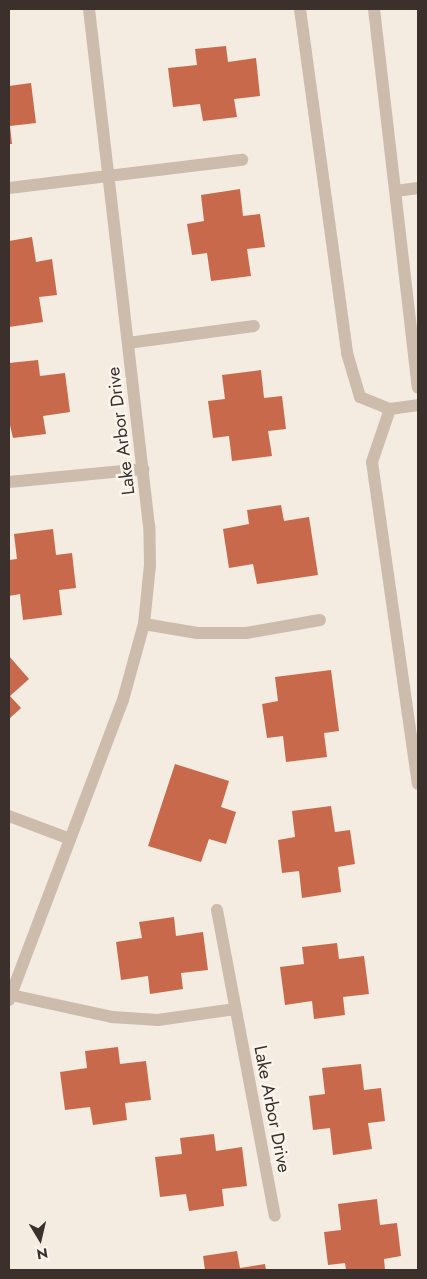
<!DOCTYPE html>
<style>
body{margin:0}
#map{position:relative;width:427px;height:1279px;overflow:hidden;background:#f4ebe1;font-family:Jost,sans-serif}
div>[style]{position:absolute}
.building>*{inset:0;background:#c8694b}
.lane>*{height:12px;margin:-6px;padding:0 6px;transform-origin:6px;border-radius:6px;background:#cdbbac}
.street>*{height:12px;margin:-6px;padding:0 6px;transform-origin:6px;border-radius:6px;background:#cdbbac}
span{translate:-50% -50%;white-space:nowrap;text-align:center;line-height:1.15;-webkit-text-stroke:5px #fbf5ee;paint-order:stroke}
.street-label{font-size:18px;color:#3b302b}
.frame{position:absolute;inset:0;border:10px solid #3b302b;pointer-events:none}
.north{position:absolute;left:15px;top:1214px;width:50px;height:50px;-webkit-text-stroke:4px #fbf5ee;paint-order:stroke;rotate:171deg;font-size:14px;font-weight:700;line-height:20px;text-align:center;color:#3b302b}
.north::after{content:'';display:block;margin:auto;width:18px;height:22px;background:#3b302b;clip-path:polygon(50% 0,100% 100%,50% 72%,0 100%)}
</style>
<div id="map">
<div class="building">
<div style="clip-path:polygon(226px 46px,228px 62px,256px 58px,260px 96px,234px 99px,237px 117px,203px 121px,200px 104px,173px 107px,168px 68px,197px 65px,195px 49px)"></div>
<div style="clip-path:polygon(31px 83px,36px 123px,10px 126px,12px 144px,9px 144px,9px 86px)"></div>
<div style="clip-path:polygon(240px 189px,243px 216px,260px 214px,265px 247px,247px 249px,251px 276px,211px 281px,207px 253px,192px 255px,187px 224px,204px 221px,201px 195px)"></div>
<div style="clip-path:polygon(32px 237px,36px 262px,52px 259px,57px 295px,39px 297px,43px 322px,9px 327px,9px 241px)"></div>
<div style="clip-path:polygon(38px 360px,40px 376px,65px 373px,70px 412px,43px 416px,46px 434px,13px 438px,9px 421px,9px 363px)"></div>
<div style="clip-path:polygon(261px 370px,264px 398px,282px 396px,286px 429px,268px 431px,272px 456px,232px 461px,229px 436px,213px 438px,208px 401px,225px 399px,222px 375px)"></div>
<div style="clip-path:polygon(281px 505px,284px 521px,309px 517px,318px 575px,257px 584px,253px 564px,229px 568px,223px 529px,249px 524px,247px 510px)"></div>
<div style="clip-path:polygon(53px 529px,56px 555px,72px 553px,76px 588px,59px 590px,62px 615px,23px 620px,20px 594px,9px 596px,9px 560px,17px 559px,14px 534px)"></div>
<div style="clip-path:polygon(9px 656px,29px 679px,10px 696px,21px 708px,9px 719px)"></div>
<div style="clip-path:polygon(331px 670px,339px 731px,324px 733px,327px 757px,286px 762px,283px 736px,267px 738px,262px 704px,278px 701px,275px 677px)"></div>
<div style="clip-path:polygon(175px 764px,229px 781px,221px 807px,236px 812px,226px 844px,209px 839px,201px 862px,148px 846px)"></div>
<div style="clip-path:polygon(331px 806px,335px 832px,350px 830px,355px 864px,338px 867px,341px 892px,302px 898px,299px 871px,282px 873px,278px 840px,295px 837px,292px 811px)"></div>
<div style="clip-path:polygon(174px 917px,176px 936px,203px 932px,208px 970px,181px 973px,183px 989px,150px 994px,148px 976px,121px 980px,116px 942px,142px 938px,139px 922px)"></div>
<div style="clip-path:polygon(337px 943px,339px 959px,364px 956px,369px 994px,343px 997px,345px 1015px,314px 1019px,312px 1001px,285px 1005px,280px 967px,304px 964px,302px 947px)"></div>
<div style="clip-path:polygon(118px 1047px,120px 1064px,146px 1061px,151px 1100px,125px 1103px,127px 1120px,93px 1125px,90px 1107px,65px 1110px,60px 1072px,87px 1068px,85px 1051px)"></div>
<div style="clip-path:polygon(361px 1064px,364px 1090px,381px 1088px,385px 1121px,368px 1123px,372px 1149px,333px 1155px,330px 1128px,313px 1130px,309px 1096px,325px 1094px,322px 1068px)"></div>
<div style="clip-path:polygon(214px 1134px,216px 1151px,242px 1147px,247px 1186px,222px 1189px,224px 1206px,189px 1211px,186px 1194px,160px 1197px,155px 1157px,182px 1154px,180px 1138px)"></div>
<div style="clip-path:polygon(377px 1199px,380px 1225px,397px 1223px,401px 1256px,384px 1259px,385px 1270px,346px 1270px,345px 1263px,328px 1265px,324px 1232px,341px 1230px,338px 1204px)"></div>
<div style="clip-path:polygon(237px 1251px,240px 1268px,265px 1264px,266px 1270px,205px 1270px,203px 1256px)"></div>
</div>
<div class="lane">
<div style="left:300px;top:9px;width:347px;rotate:82.2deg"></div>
<div style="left:347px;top:353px;width:46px;rotate:73.5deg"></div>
<div style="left:360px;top:397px;width:32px;rotate:22deg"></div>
<div style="left:390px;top:409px;width:28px;rotate:-8deg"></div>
<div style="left:374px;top:9px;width:381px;rotate:83.4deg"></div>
<div style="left:9px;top:188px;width:235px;rotate:-6.9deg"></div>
<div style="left:396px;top:191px;width:22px;rotate:-8deg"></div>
<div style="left:128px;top:343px;width:127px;rotate:-7.7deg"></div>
<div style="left:390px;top:409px;width:56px;rotate:108.8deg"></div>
<div style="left:372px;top:462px;width:325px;rotate:81.9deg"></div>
<div style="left:9px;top:482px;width:135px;rotate:-5.5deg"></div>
<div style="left:144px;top:624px;width:54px;rotate:9.6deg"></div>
<div style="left:197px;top:633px;width:49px"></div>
<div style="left:246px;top:633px;width:75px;rotate:-10deg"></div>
</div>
<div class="street">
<div style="left:9px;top:816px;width:65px;rotate:20.7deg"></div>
<div style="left:217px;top:910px;width:311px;rotate:79.3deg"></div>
<div style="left:11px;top:995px;width:103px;rotate:12.3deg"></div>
<div style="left:112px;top:1017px;width:46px;rotate:3.7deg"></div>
<div style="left:158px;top:1020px;width:78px;rotate:-8.1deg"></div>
<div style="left:9px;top:1000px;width:321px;rotate:-69.2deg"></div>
<div style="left:123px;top:700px;width:79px;rotate:-74.6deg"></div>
<div style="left:144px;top:624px;width:59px;rotate:-84.2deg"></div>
<div style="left:150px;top:565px;width:39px;rotate:-91deg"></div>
<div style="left:149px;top:526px;width:520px;rotate:-96.62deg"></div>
</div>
<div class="street-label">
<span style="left:121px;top:431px;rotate:-97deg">Lake Arbor Drive</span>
<span style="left:272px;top:1109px;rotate:79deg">Lake Arbor Drive</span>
</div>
<div class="frame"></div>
<div class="north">N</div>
</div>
